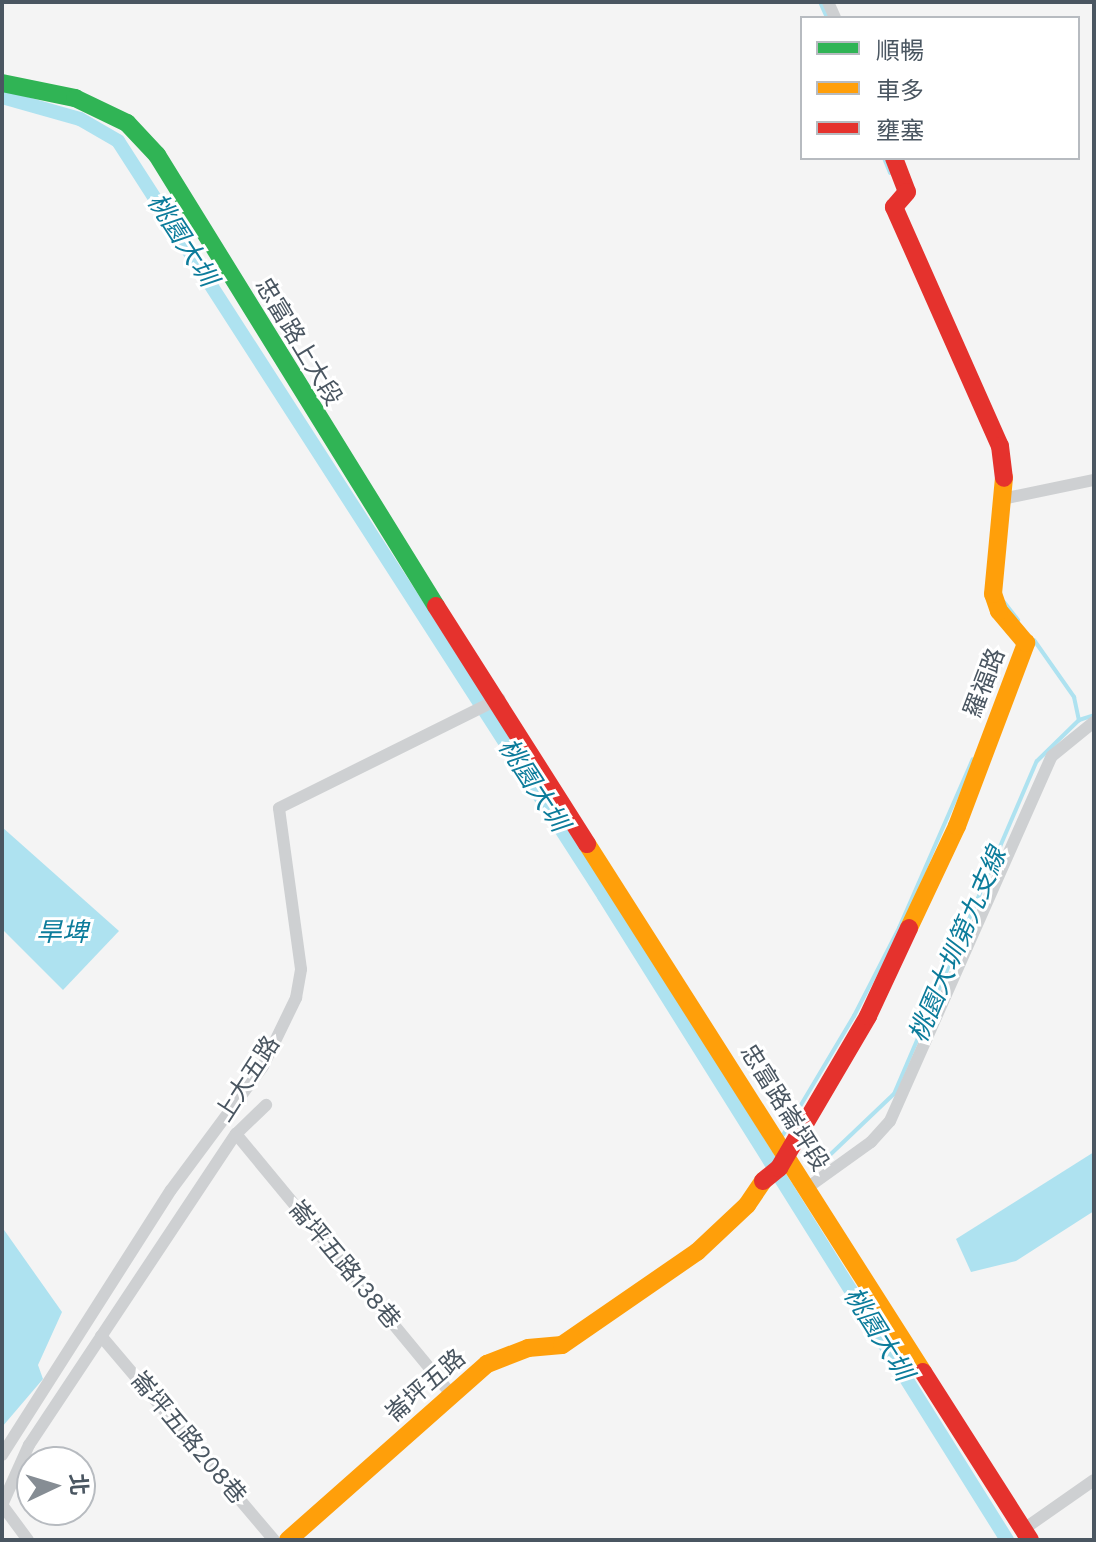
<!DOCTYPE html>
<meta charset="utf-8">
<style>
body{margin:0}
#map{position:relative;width:1096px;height:1542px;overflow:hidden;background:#f4f4f4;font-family:"Work Sans","Noto Sans TC",sans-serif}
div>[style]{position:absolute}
.water>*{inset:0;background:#aee2f0}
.stream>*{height:4px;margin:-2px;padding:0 2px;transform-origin:2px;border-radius:2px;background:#aee2f0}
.canal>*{height:14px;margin:-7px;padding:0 7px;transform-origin:7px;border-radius:7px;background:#aee2f0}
.street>*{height:12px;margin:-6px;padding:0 6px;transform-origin:6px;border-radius:6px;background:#ced0d2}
.fast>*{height:18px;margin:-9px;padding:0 9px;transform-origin:9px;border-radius:9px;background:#30b455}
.slow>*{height:18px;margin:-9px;padding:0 9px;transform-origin:9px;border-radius:9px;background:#ff9f0a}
.jam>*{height:18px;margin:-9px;padding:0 9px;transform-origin:9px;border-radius:9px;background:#e5322d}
span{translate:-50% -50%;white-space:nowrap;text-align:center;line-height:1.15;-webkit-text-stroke:6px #fff;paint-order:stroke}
.street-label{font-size:24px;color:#4a5661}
.water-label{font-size:26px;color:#0c7c9b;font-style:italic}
.frame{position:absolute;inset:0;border:4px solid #4a5661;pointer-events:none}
.legend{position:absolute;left:800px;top:16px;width:280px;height:144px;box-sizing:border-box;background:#fff;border:2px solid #b7bbc0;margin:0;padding:10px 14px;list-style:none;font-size:24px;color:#4a5661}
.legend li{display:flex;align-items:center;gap:16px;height:40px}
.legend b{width:40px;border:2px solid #b7bbc0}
.north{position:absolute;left:16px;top:1446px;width:80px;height:80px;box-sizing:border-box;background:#fff;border:2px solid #b7bbc0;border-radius:50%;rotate:86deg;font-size:22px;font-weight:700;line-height:32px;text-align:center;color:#4a5661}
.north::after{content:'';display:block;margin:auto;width:28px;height:36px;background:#868d94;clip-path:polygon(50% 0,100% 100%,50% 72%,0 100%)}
</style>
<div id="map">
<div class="water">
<div style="clip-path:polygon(2px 827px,119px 931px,63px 990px,2px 929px)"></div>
<div style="clip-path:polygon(1094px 1152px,1094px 1211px,1016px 1261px,971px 1272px,956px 1239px)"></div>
<div style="clip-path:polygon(2px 1227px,62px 1312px,38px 1365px,43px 1379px,2px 1427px)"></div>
</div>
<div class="stream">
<div style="left:820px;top:2px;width:17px;rotate:66deg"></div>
<div style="left:884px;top:158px;width:16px;rotate:68deg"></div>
<div style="left:1004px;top:602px;width:23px;rotate:52deg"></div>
<div style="left:1034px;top:640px;width:70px;rotate:54.9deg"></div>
<div style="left:1074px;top:697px;width:24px;rotate:78deg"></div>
<div style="left:783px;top:1135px;width:139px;rotate:-59.2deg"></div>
<div style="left:854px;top:1016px;width:99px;rotate:-62.9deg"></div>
<div style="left:899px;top:928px;width:184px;rotate:-66.4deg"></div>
<div style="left:768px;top:1160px;width:8px;rotate:-67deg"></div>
<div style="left:812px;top:1172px;width:113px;rotate:-43.6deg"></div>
<div style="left:894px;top:1094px;width:362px;rotate:-66.8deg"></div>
<div style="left:1037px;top:761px;width:59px;rotate:-44.3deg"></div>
<div style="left:1079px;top:720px;width:16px;rotate:-18deg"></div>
<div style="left:787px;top:1190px;width:6px;rotate:-39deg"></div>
</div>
<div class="canal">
<div style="left:2px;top:97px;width:81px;rotate:15.8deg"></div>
<div style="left:80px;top:119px;width:44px;rotate:30.1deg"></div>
<div style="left:118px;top:141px;width:898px;rotate:57.23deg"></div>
<div style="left:604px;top:896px;width:760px;rotate:57.96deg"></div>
</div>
<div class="street">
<div style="left:828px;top:2px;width:17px;rotate:66deg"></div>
<div style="left:1002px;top:499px;width:94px;rotate:-11.7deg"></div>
<div style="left:236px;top:1134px;width:339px;rotate:50.4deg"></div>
<div style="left:807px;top:1188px;width:79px;rotate:-35.7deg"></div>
<div style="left:871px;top:1142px;width:28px;rotate:-48deg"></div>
<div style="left:890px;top:1121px;width:399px;rotate:-66.1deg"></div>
<div style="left:1052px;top:756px;width:54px;rotate:-39deg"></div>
<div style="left:101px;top:1336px;width:267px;rotate:49.7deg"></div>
<div style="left:2px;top:1455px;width:314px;rotate:-57.5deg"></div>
<div style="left:171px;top:1190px;width:154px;rotate:-53.4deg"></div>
<div style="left:263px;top:1066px;width:76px;rotate:-64.1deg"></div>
<div style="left:296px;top:998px;width:29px;rotate:-80deg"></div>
<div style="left:301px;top:969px;width:162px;rotate:-97.8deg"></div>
<div style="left:279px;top:808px;width:246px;rotate:-26.4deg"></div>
<div style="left:1024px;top:1529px;width:85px;rotate:-35deg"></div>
<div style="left:28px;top:1540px;width:44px;rotate:-126.6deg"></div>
<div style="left:2px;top:1505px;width:66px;rotate:-65.8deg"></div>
<div style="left:29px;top:1445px;width:374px;rotate:-56.4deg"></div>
<div style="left:236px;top:1134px;width:42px;rotate:-44deg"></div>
</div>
<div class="fast">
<div style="left:2px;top:83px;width:75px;rotate:11.6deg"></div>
<div style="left:75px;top:98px;width:58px;rotate:25.7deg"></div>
<div style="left:127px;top:123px;width:44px;rotate:46.8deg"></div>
<div style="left:157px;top:155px;width:530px;rotate:58.26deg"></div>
</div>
<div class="slow">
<div style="left:587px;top:844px;width:626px;rotate:57.53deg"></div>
<div style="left:909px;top:928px;width:113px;rotate:-64.8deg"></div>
<div style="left:957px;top:826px;width:196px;rotate:-69.3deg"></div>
<div style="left:1026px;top:643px;width:42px;rotate:-130.2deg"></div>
<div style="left:999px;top:611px;width:18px;rotate:-109deg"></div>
<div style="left:993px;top:594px;width:117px;rotate:-84.6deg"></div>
<div style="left:288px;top:1540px;width:266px;rotate:-41.5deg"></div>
<div style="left:487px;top:1364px;width:44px;rotate:-21.3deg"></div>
<div style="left:528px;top:1348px;width:34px;rotate:-5deg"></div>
<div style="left:562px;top:1345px;width:164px;rotate:-34.6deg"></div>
<div style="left:697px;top:1252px;width:69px;rotate:-43.2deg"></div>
<div style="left:747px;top:1205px;width:29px;rotate:-56deg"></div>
</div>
<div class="jam">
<div style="left:894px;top:158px;width:36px;rotate:69deg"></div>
<div style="left:907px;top:192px;width:20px;rotate:131deg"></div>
<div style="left:894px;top:207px;width:261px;rotate:66.1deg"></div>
<div style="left:1000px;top:446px;width:32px;rotate:83deg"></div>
<div style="left:436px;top:606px;width:282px;rotate:57.6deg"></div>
<div style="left:763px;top:1181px;width:21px;rotate:-39deg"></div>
<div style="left:779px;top:1168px;width:176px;rotate:-59.6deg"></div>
<div style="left:868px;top:1016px;width:97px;rotate:-65deg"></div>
<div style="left:923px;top:1372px;width:199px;rotate:57.5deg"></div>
</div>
<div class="street-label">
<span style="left:298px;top:342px;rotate:59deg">忠富路上大段</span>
<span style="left:985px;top:683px;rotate:-69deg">羅福路</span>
<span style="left:248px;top:1079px;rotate:-57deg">上大五路</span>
<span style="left:784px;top:1108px;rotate:58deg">忠富路崙坪段</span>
<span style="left:344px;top:1265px;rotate:50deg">崙坪五路138巷</span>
<span style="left:426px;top:1386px;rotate:-41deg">崙坪五路</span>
<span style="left:188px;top:1438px;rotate:50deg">崙坪五路208巷</span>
</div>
<div class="water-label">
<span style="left:182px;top:240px;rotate:57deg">桃園大圳</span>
<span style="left:533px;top:785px;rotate:57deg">桃園大圳</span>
<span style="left:62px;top:933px">旱埤</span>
<span style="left:958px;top:945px;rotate:-67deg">桃園大圳第九支線</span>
<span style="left:878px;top:1334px;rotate:58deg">桃園大圳</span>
</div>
<div class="frame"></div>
<ul class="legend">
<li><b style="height:10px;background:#30b455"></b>順暢</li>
<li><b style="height:10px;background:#ff9f0a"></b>車多</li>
<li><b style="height:10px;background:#e5322d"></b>壅塞</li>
</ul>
<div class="north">北</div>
</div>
